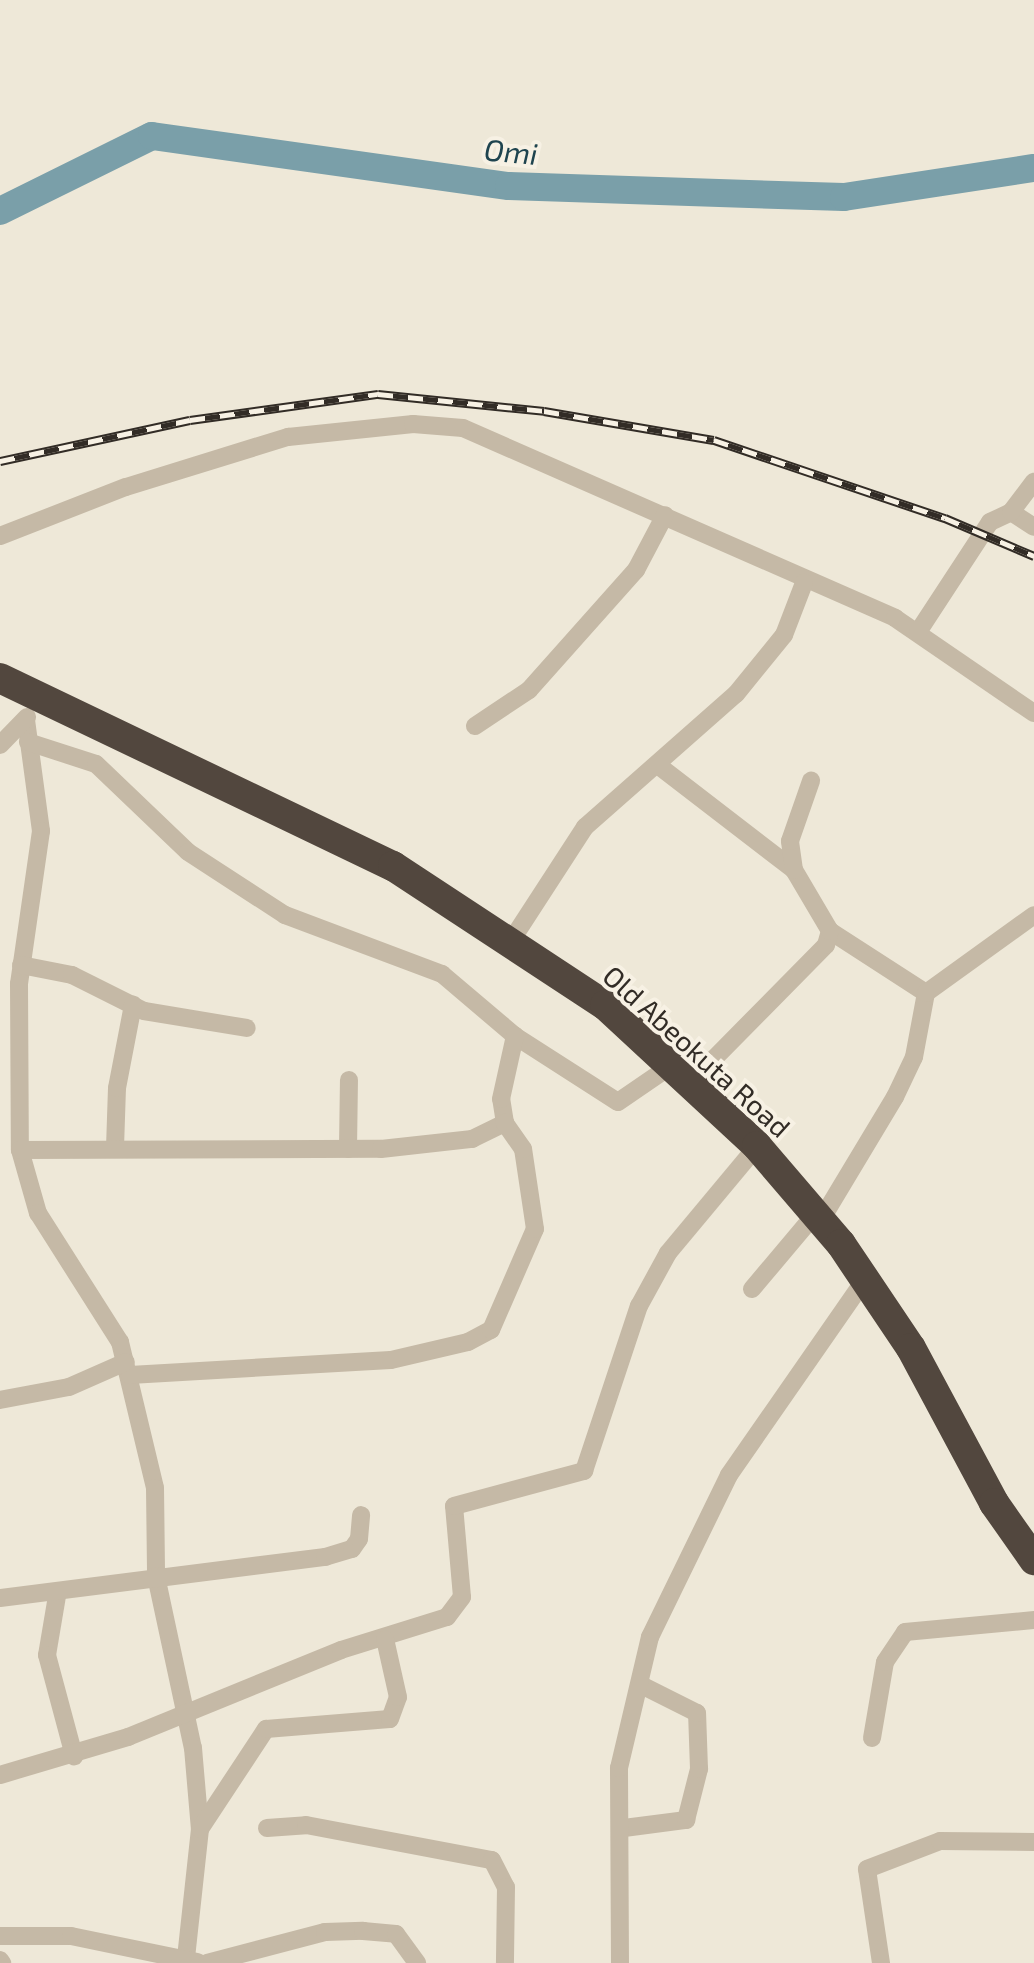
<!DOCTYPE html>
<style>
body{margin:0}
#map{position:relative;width:1034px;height:1963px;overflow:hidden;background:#eee8d8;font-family:"Exo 2",sans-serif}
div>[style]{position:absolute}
.river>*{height:28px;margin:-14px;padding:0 14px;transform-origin:14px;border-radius:14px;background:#7a9fa9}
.street>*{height:18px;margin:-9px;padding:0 9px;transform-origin:9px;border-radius:9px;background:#c5b9a6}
.highway>*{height:30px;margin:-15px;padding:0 15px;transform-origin:15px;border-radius:15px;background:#52473e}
.rail>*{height:9px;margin-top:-4.5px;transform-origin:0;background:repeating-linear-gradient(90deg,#f7f1e4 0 15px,#322c26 0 30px);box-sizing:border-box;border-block:2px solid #322c26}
span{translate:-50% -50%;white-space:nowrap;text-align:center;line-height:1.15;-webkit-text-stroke:8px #f7f1e4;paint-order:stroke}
.street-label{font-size:28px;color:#322c26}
.water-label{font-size:30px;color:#1f444f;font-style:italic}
</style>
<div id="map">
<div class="river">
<div style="left:0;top:211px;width:169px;rotate:-26.3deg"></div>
<div style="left:152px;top:136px;width:360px;rotate:8deg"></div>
<div style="left:509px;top:186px;width:335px;rotate:1.9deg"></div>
<div style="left:844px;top:197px;width:192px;rotate:-8.7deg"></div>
</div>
<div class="street">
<div style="left:1011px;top:512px;width:27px;rotate:33deg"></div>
<div style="left:0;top:536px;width:135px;rotate:-21.3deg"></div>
<div style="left:126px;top:487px;width:170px;rotate:-17.2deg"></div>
<div style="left:288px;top:437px;width:126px;rotate:-5.9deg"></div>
<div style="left:413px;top:424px;width:50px;rotate:4.6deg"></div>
<div style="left:463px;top:428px;width:472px;rotate:23.7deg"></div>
<div style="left:895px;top:618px;width:168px;rotate:34.4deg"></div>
<div style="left:918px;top:632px;width:131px;rotate:-56.8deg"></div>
<div style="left:990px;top:522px;width:23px;rotate:-25deg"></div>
<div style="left:1011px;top:512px;width:38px;rotate:-53deg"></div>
<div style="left:26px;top:720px;width:112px;rotate:82.3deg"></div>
<div style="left:41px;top:831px;width:155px;rotate:98.2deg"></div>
<div style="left:19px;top:984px;width:166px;rotate:89.7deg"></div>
<div style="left:20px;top:1150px;width:66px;rotate:74.1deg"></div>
<div style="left:38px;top:1213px;width:153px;rotate:57.6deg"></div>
<div style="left:120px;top:1342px;width:150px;rotate:76.5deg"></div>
<div style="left:155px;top:1488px;width:88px;rotate:89.3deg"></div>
<div style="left:156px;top:1576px;width:176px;rotate:77.9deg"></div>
<div style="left:193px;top:1748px;width:81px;rotate:85.1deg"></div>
<div style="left:200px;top:1829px;width:130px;rotate:96.2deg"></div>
<div style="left:475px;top:726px;width:65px;rotate:-33.7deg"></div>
<div style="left:529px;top:690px;width:161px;rotate:-48.3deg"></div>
<div style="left:636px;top:570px;width:62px;rotate:-62.2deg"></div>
<div style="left:28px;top:742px;width:71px;rotate:17.9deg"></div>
<div style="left:96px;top:764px;width:127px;rotate:43.7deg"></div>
<div style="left:188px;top:852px;width:116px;rotate:33deg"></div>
<div style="left:285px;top:915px;width:168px;rotate:20.6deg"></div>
<div style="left:442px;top:974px;width:96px;rotate:40.3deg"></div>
<div style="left:515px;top:1036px;width:122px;rotate:32.7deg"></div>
<div style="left:618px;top:1102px;width:65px;rotate:-34.4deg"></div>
<div style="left:0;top:745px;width:39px;rotate:-46deg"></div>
<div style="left:659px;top:766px;width:170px;rotate:37.6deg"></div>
<div style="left:830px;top:931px;width:114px;rotate:32.9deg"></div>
<div style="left:511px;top:941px;width:136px;rotate:-57deg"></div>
<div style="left:585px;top:827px;width:201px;rotate:-41.4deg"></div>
<div style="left:736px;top:694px;width:76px;rotate:-50.9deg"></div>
<div style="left:784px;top:635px;width:56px;rotate:-69deg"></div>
<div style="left:21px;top:965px;width:52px;rotate:11.1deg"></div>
<div style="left:72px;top:975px;width:80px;rotate:26.6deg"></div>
<div style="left:144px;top:1011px;width:104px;rotate:9.4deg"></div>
<div style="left:691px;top:1082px;width:192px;rotate:-45.4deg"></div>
<div style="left:826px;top:945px;width:15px;rotate:-74deg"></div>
<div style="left:830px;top:931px;width:71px;rotate:-120.5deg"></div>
<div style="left:794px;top:870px;width:29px;rotate:-98deg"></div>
<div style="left:790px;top:841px;width:64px;rotate:-70.7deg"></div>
<div style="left:115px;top:1148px;width:60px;rotate:-88.1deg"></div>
<div style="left:117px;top:1088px;width:85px;rotate:-79.1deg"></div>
<div style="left:348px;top:1149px;width:69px;rotate:-89.2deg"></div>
<div style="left:20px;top:1150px;width:361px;rotate:-0.2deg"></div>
<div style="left:381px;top:1149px;width:92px;rotate:-6.3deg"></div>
<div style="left:472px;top:1139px;width:37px;rotate:-26deg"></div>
<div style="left:505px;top:1123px;width:24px;rotate:-99deg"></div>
<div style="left:501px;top:1099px;width:65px;rotate:-77.5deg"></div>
<div style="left:821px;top:1220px;width:144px;rotate:-59deg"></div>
<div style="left:895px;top:1097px;width:44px;rotate:-64.6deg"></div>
<div style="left:914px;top:1057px;width:65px;rotate:-79.4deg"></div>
<div style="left:926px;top:993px;width:133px;rotate:-35.8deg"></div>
<div style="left:752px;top:1289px;width:99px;rotate:-49.9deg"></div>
<div style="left:130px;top:1375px;width:261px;rotate:-3.3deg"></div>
<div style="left:391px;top:1360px;width:79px;rotate:-13.2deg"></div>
<div style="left:468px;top:1342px;width:26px;rotate:-28deg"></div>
<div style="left:491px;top:1330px;width:110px;rotate:-66.5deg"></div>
<div style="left:535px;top:1229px;width:81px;rotate:-98.5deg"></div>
<div style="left:523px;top:1149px;width:32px;rotate:-125deg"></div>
<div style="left:0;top:1400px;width:70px;rotate:-10.7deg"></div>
<div style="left:69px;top:1387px;width:62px;rotate:-23.7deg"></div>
<div style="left:57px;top:1596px;width:60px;rotate:99.6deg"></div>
<div style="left:47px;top:1655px;width:105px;rotate:75deg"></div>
<div style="left:0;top:1598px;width:328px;rotate:-7.2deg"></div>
<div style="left:325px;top:1557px;width:28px;rotate:-17deg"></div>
<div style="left:352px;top:1549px;width:12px;rotate:-55deg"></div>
<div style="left:359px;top:1539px;width:24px;rotate:-85deg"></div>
<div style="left:872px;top:1738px;width:77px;rotate:-80.3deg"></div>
<div style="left:885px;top:1662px;width:36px;rotate:-56deg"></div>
<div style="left:905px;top:1632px;width:130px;rotate:-5.3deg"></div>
<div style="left:0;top:1775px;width:134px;rotate:-16.5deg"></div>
<div style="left:128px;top:1737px;width:230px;rotate:-22.2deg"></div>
<div style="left:341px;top:1650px;width:111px;rotate:-17.3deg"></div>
<div style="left:447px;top:1617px;width:25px;rotate:-53deg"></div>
<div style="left:462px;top:1597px;width:91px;rotate:-95deg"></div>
<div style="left:454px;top:1506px;width:135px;rotate:-15.1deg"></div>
<div style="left:584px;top:1471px;width:174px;rotate:-71.6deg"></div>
<div style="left:639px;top:1306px;width:60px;rotate:-61.3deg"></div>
<div style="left:668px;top:1253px;width:139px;rotate:-50.2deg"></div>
<div style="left:267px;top:1828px;width:39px;rotate:-4deg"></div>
<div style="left:306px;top:1825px;width:189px;rotate:10.7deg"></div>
<div style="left:492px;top:1860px;width:30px;rotate:63deg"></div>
<div style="left:506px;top:1887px;width:76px;rotate:90.8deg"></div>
<div style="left:624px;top:1828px;width:63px;rotate:-7.4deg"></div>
<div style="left:686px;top:1820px;width:53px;rotate:-75.7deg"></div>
<div style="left:699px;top:1769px;width:56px;rotate:-92deg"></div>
<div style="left:697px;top:1713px;width:63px;rotate:-153.4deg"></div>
<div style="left:200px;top:1829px;width:120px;rotate:-56.6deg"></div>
<div style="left:266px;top:1729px;width:124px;rotate:-4.6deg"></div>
<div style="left:390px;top:1719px;width:23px;rotate:-70deg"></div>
<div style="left:398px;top:1697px;width:59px;rotate:-102.6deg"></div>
<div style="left:0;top:1936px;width:71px"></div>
<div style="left:71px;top:1936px;width:129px;rotate:11.7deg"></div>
<div style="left:0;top:1960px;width:4px;rotate:56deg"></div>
<div style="left:207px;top:1963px;width:122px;rotate:-14.7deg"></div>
<div style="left:325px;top:1932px;width:38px;rotate:-2deg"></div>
<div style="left:363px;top:1931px;width:33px;rotate:5deg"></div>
<div style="left:396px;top:1934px;width:36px;rotate:54deg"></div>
<div style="left:620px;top:1963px;width:195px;rotate:-90.3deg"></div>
<div style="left:619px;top:1768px;width:135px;rotate:-76.7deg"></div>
<div style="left:650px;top:1637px;width:180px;rotate:-64deg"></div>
<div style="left:729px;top:1475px;width:240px;rotate:-55.2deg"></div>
<div style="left:881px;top:1963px;width:95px;rotate:-98.5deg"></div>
<div style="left:867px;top:1869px;width:78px;rotate:-21deg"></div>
<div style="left:940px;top:1841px;width:94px;rotate:0.6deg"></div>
</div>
<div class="highway">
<div style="left:0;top:678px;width:436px;rotate:25.6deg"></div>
<div style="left:393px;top:866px;width:254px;rotate:33.3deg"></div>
<div style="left:605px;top:1005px;width:207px;rotate:42.8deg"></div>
<div style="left:757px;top:1146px;width:129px;rotate:49.4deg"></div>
<div style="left:841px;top:1244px;width:125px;rotate:56.1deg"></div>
<div style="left:911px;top:1348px;width:176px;rotate:61.8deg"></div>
<div style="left:994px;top:1503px;width:70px;rotate:54.9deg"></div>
</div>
<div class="rail">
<div style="left:0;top:461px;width:194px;rotate:-12.2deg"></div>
<div style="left:190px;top:420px;width:190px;rotate:-7.9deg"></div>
<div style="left:378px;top:394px;width:167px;rotate:5.8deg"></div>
<div style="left:544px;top:411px;width:172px;rotate:9.7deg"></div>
<div style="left:714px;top:440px;width:244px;rotate:18.7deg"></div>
<div style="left:945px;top:518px;width:97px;rotate:23.1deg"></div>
</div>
<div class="street-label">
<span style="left:697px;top:1051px;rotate:42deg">Old Abeokuta Road</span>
</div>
<div class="water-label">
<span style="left:511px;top:151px;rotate:5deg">Omi</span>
</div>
</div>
